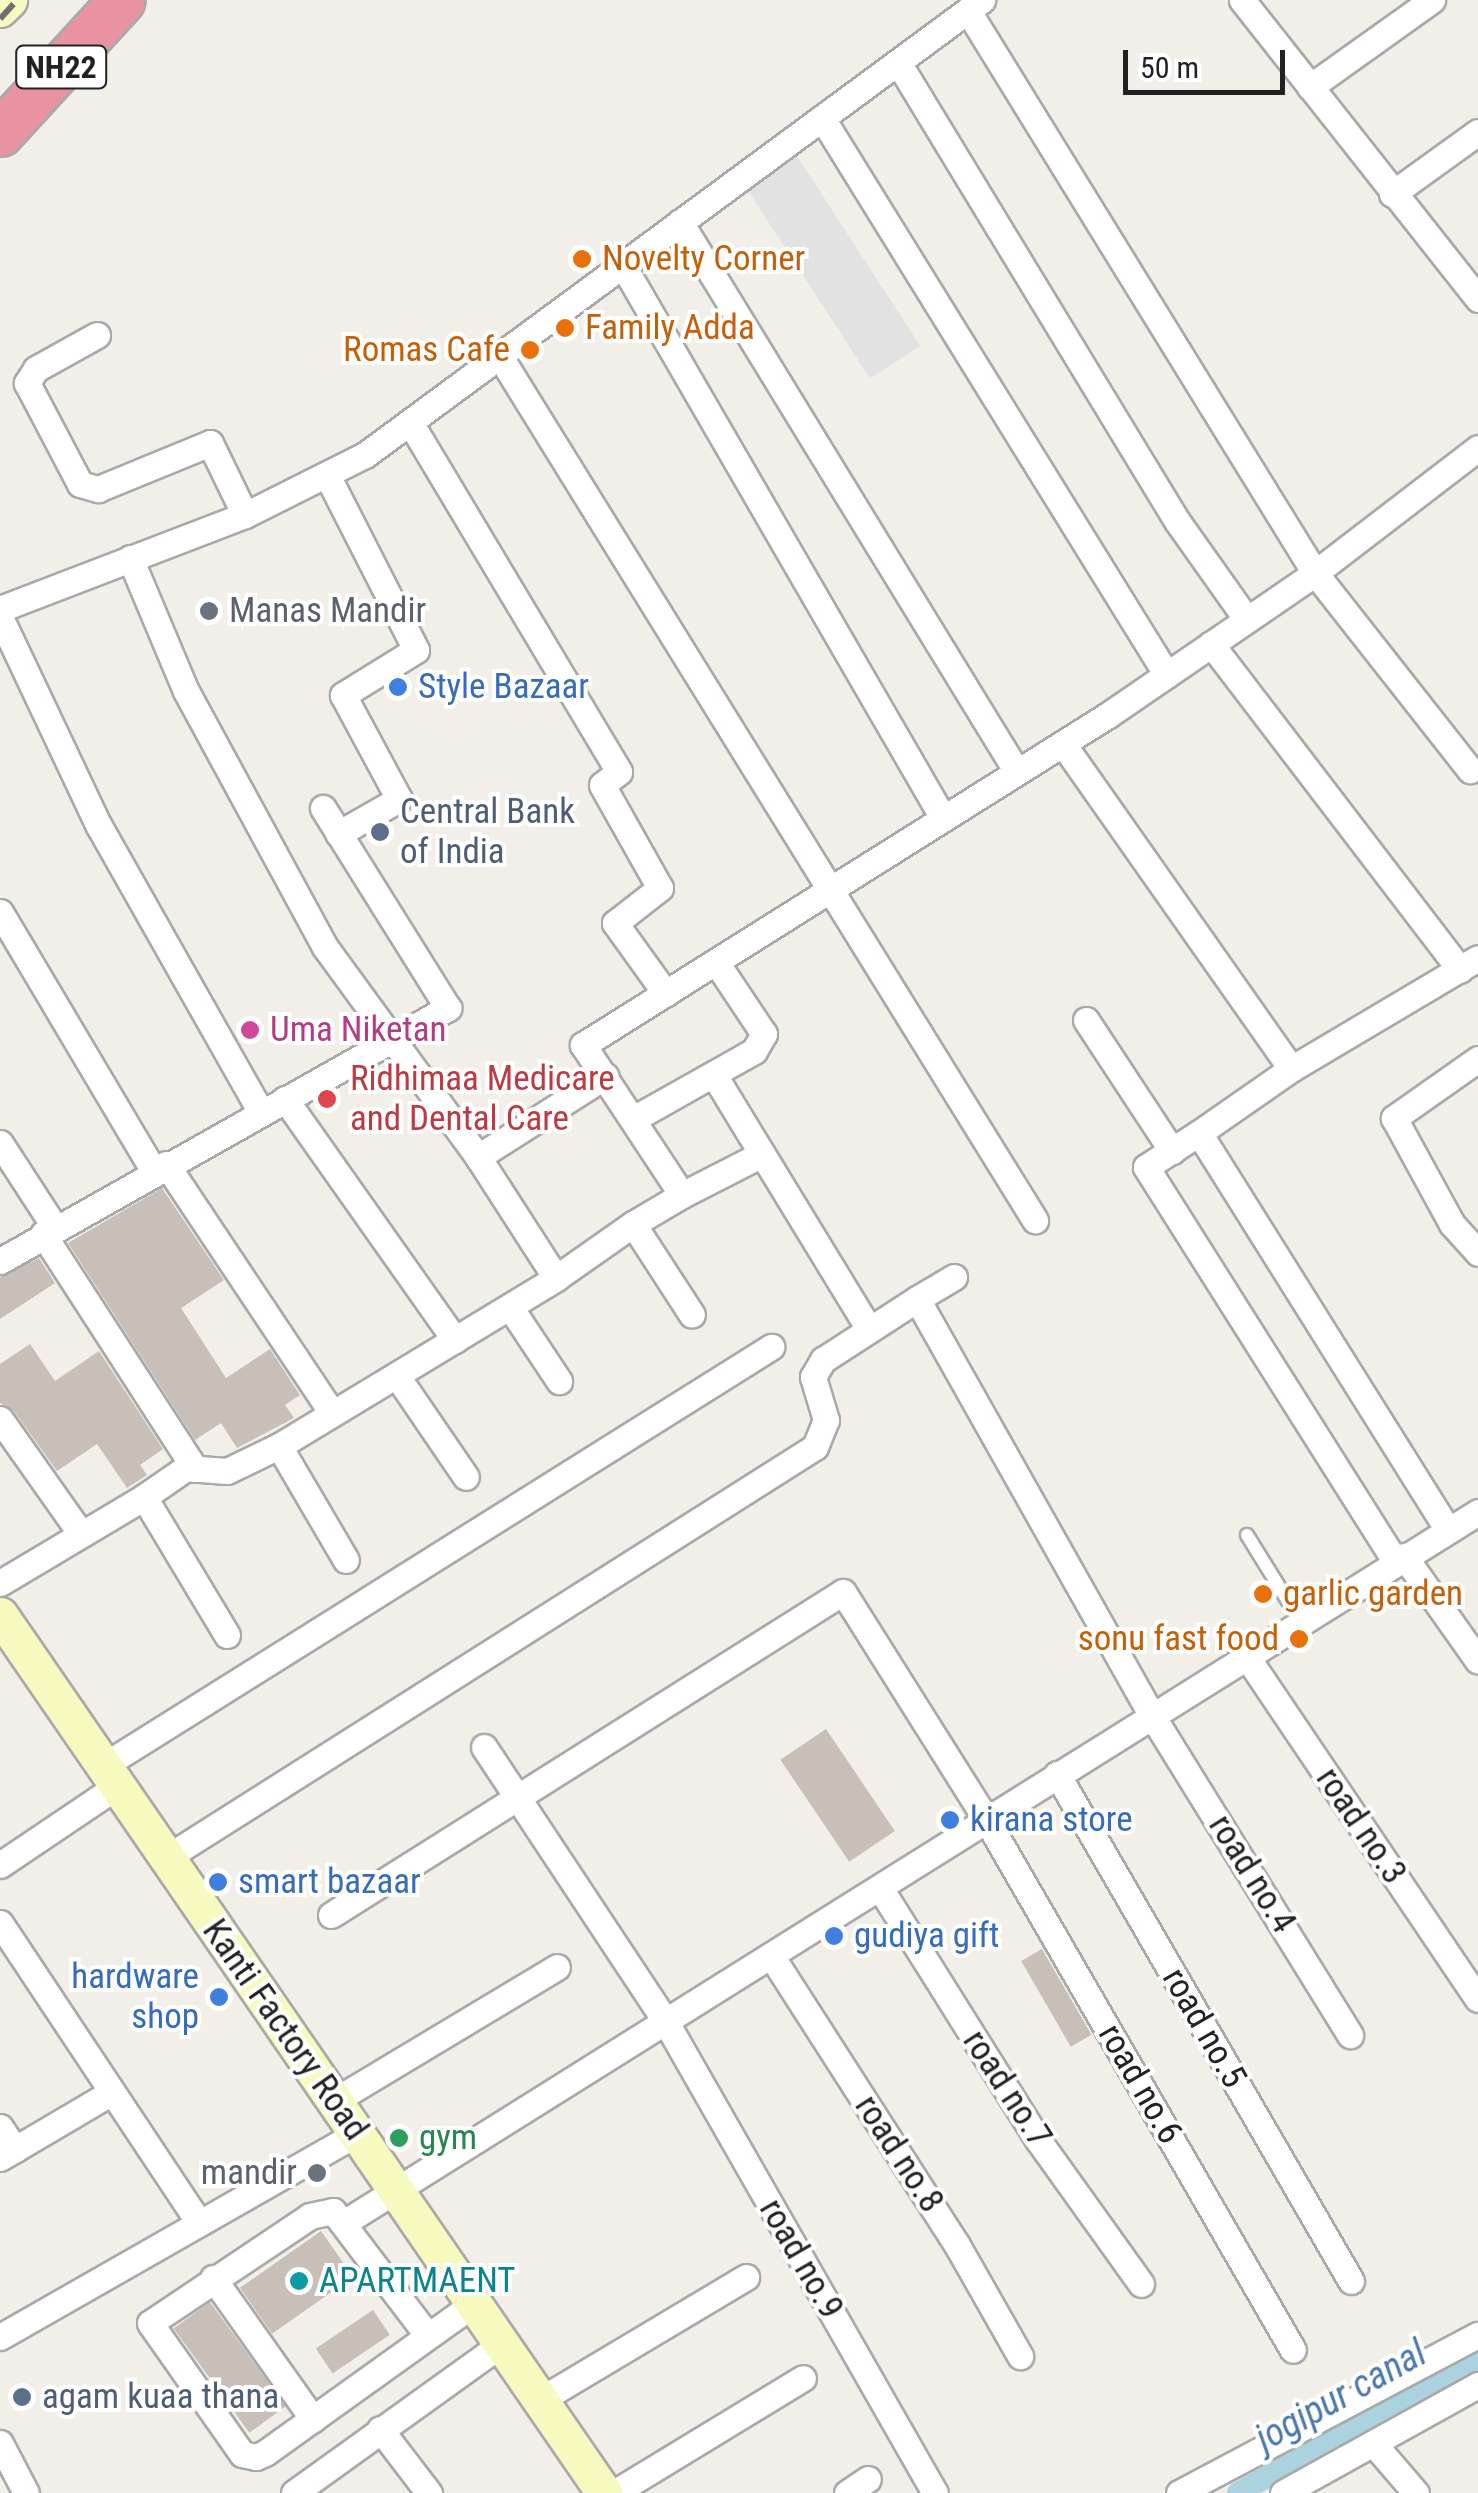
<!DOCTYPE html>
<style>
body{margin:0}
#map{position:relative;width:1478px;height:2493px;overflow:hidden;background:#f2efe9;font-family:"Roboto Condensed",sans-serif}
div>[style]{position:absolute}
.parking>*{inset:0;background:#e2e2e2;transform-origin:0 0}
.canal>*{height:22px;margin:-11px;padding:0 11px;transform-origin:11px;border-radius:11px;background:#aad3df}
.building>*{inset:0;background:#c7bfb8;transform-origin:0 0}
.roads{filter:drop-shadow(2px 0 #a9a9a9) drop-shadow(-2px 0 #a9a9a9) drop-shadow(0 2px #a9a9a9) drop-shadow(0 -2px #a9a9a9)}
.lane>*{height:12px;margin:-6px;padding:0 6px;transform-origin:6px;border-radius:6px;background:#fff}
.street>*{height:25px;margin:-12.5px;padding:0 12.5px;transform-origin:12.5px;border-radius:12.5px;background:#fff}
.secondary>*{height:35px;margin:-17.5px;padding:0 17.5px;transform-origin:17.5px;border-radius:17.5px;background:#f7fabf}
.highway>*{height:45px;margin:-22.5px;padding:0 22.5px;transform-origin:22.5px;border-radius:22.5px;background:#e892a2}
.rail>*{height:6px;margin-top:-3px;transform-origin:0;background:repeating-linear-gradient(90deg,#707070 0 20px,transparent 0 40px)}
.dots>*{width:28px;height:28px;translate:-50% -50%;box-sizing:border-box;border:5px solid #fff;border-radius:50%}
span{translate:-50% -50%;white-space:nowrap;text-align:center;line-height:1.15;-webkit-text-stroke:8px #fff;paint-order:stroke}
.shield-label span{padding:2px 8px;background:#fff;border:2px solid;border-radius:8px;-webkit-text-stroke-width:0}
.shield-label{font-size:32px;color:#222;font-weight:700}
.food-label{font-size:35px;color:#c56008}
.left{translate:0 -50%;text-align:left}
.right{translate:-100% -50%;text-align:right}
.worship-label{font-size:35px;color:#5b616d}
.shop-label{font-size:35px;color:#366cbe}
.service-label{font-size:35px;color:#4e5e75}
.hotel-label{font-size:35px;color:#b23c85}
.health-label{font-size:35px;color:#be3a42}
.street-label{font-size:35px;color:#222}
.leisure-label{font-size:35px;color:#27864d}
.culture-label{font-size:35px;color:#0d838f}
.water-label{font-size:38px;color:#4a7aab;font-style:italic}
.scale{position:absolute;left:1123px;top:50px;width:162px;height:45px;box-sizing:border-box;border:5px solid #222;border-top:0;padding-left:12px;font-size:30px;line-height:35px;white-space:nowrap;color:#222;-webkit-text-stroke:8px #fff;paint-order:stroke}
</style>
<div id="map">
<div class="parking">
<div style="left:795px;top:153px;width:230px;height:60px;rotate:57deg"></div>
</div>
<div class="canal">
<div style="left:1238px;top:2493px;width:274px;rotate:-28.8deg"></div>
</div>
<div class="building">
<div style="clip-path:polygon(162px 1188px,224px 1280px,181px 1308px,226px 1378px,270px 1349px,300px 1395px,285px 1405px,294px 1418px,237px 1448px,221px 1423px,195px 1440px,68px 1243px)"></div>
<div style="clip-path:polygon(39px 1258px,55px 1283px,0 1319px,0 1277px)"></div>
<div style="clip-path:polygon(30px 1344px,55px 1381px,99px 1351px,163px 1449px,140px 1465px,147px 1475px,127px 1488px,97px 1444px,57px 1471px,13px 1410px,0 1403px,0 1364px)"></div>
<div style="left:826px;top:1729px;width:123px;height:55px;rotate:56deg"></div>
<div style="left:1042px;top:1949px;width:99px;height:24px;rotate:60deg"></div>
<div style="left:321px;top:2231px;width:56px;height:99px;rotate:55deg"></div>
<div style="left:210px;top:2302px;width:129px;height:45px;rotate:54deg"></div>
<div style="left:373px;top:2310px;width:30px;height:69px;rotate:56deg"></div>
</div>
<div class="roads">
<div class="lane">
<div style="left:1247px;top:1535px;width:99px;rotate:58.2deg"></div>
</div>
<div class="street">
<div style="left:1242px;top:0;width:381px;rotate:51.7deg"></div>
<div style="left:968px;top:11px;width:660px;rotate:58.31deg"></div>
<div style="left:1315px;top:573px;width:251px;rotate:51.8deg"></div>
<div style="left:899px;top:64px;width:535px;rotate:58.69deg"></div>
<div style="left:1177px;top:521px;width:121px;rotate:54.7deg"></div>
<div style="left:1310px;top:87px;width:150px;rotate:-35.5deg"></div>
<div style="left:822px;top:118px;width:655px;rotate:58.23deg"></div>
<div style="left:1392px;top:194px;width:106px;rotate:-35.8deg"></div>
<div style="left:680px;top:222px;width:645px;rotate:58.5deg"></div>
<div style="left:621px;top:262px;width:643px;rotate:59.92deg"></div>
<div style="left:97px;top:335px;width:70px;rotate:150.9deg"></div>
<div style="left:36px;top:369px;width:17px;rotate:123deg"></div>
<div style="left:27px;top:383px;width:114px;rotate:62.3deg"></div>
<div style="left:80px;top:484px;width:19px;rotate:16deg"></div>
<div style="left:98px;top:489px;width:121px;rotate:-22.3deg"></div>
<div style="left:210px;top:443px;width:80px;rotate:64.1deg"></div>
<div style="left:499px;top:355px;width:1018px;rotate:58.22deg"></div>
<div style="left:411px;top:424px;width:405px;rotate:59.1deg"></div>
<div style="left:619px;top:772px;width:21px;rotate:143deg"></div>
<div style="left:602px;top:785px;width:118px;rotate:60.6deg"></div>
<div style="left:660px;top:888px;width:57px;rotate:142.1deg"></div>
<div style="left:615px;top:923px;width:87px;rotate:54.3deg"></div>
<div style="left:328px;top:477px;width:194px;rotate:63deg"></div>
<div style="left:416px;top:650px;width:86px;rotate:148.3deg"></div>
<div style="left:343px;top:695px;width:118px;rotate:61.7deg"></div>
<div style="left:399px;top:799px;width:70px;rotate:150.2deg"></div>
<div style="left:130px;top:558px;width:144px;rotate:67.2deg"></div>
<div style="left:186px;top:691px;width:291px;rotate:61.5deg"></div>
<div style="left:325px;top:947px;width:260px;rotate:53.9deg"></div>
<div style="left:478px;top:1157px;width:144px;rotate:57.2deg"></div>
<div style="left:0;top:609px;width:262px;rotate:-21deg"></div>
<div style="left:245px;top:515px;width:134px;rotate:-26.6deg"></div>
<div style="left:365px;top:455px;width:767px;rotate:-36.41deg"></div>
<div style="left:0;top:617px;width:231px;rotate:64.7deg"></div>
<div style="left:99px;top:826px;width:327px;rotate:60.5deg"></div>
<div style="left:1211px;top:644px;width:410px;rotate:52.6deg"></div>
<div style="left:1063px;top:744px;width:397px;rotate:54.9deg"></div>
<div style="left:1291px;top:1069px;width:217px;rotate:-30.7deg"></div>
<div style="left:0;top:912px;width:301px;rotate:59.3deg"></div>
<div style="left:1086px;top:1020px;width:157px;rotate:56.7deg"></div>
<div style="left:1478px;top:1059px;width:103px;rotate:144.9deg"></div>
<div style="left:1394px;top:1118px;width:121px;rotate:61.3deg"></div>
<div style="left:1452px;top:1224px;width:39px;rotate:48deg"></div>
<div style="left:1291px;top:1069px;width:112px;rotate:145.2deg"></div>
<div style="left:1199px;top:1133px;width:469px;rotate:57.9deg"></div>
<div style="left:714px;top:1075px;width:92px;rotate:58.7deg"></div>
<div style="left:285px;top:1099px;width:295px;rotate:54.8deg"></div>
<div style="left:635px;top:1118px;width:137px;rotate:-29.4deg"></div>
<div style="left:754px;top:1051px;width:20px;rotate:-60deg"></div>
<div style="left:764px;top:1034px;width:87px;rotate:-123.7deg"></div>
<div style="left:1199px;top:1133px;width:63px;rotate:147.3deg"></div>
<div style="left:1146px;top:1167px;width:466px;rotate:57.7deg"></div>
<div style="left:0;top:1143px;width:99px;rotate:57deg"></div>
<div style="left:478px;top:1157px;width:151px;rotate:-32.5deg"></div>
<div style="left:166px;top:1164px;width:299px;rotate:56.3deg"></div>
<div style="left:633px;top:1224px;width:57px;rotate:-30.6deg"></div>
<div style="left:43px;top:1234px;width:280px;rotate:57.1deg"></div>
<div style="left:0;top:1261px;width:515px;rotate:-29.45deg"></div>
<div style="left:448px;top:1008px;width:236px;rotate:-122deg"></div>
<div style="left:954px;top:1277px;width:43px;rotate:149.3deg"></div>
<div style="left:917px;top:1299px;width:476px;rotate:60.6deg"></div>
<div style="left:1151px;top:1714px;width:378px;rotate:58.2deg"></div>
<div style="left:510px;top:1307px;width:89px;rotate:56.5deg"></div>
<div style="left:869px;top:1329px;width:205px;rotate:-121.4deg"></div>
<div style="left:762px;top:1154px;width:90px;rotate:152.9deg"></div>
<div style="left:682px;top:1195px;width:180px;rotate:-123.4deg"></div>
<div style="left:583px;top:1045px;width:620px;rotate:-32.15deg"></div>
<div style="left:1108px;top:715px;width:251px;rotate:-34.4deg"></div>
<div style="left:1315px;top:573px;width:205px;rotate:-37.5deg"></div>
<div style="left:397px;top:1376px;width:122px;rotate:55.7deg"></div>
<div style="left:0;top:1419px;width:137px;rotate:54.8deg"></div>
<div style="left:279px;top:1446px;width:132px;rotate:59.6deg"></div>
<div style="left:144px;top:1497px;width:51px;rotate:-34.6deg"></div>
<div style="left:186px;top:1468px;width:41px;rotate:4.2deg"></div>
<div style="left:227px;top:1471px;width:58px;rotate:-25.7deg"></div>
<div style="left:279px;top:1446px;width:324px;rotate:-31.2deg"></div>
<div style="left:556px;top:1278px;width:94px;rotate:-35deg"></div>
<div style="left:633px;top:1224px;width:108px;rotate:57deg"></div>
<div style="left:1404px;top:1556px;width:128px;rotate:54.8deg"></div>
<div style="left:0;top:1583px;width:168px;rotate:-30.8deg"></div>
<div style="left:144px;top:1497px;width:161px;rotate:59deg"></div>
<div style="left:1245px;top:1654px;width:416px;rotate:56deg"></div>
<div style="left:484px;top:1747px;width:332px;rotate:56.5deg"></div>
<div style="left:667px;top:2024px;width:540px;rotate:60.26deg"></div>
<div style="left:103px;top:1766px;width:789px;rotate:-32.1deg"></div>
<div style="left:1057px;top:1774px;width:586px;rotate:59.89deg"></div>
<div style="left:166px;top:1858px;width:768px;rotate:-32.35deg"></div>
<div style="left:815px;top:1447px;width:29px;rotate:-68deg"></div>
<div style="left:826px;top:1420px;width:45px;rotate:-106.8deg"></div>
<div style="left:813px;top:1377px;width:20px;rotate:-60deg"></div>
<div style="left:823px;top:1360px;width:112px;rotate:-33deg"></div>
<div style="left:0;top:1865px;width:141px;rotate:-34deg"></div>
<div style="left:880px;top:1888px;width:297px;rotate:57.9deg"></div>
<div style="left:1038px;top:2140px;width:177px;rotate:54.4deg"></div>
<div style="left:331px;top:1915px;width:605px;rotate:-32.25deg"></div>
<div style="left:843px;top:1592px;width:268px;rotate:57.8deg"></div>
<div style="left:986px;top:1819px;width:613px;rotate:59.97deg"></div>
<div style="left:0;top:1923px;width:360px;rotate:56.4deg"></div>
<div style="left:772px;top:1957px;width:342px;rotate:57.3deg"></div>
<div style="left:957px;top:2245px;width:128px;rotate:60.4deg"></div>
<div style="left:334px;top:2101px;width:260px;rotate:-31deg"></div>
<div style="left:0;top:2127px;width:27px;rotate:56deg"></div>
<div style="left:0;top:2158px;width:130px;rotate:-30.5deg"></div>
<div style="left:345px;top:2222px;width:1337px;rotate:-32.07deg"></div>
<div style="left:213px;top:2278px;width:173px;rotate:54.7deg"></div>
<div style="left:428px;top:2336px;width:157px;rotate:-127.2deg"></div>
<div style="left:333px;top:2211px;width:24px;rotate:168deg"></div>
<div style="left:310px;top:2216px;width:192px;rotate:146.2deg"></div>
<div style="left:150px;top:2323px;width:160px;rotate:54.9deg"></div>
<div style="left:242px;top:2454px;width:14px;rotate:12deg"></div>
<div style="left:256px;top:2457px;width:10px;rotate:-24deg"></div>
<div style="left:265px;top:2453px;width:256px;rotate:-35.6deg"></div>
<div style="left:0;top:2337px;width:410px;rotate:-29.7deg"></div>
<div style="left:540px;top:2400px;width:240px;rotate:-30.8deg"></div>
<div style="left:380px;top:2429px;width:81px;rotate:52.6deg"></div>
<div style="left:0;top:2443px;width:56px;rotate:62.5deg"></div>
<div style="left:1373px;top:2443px;width:66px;rotate:49.3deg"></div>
<div style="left:294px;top:2493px;width:255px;rotate:-35.7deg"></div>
<div style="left:614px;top:2493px;width:221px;rotate:-31.3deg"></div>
<div style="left:847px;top:2493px;width:25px;rotate:-34deg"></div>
<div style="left:1179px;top:2493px;width:338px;rotate:-27.9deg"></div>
<div style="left:1283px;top:2493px;width:223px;rotate:-29deg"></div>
</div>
<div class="secondary">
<div style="left:0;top:9px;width:13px;rotate:-45deg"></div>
<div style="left:0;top:1615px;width:1066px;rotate:55.47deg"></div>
</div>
<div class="highway">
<div style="left:0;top:133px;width:180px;rotate:-47.5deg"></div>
</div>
</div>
<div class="rail">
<div style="left:0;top:19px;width:25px;rotate:-48deg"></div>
</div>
<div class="dots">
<div style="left:582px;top:259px;background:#e8710a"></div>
<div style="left:565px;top:328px;background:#e8710a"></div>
<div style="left:530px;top:350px;background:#e8710a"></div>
<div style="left:209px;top:611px;background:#6b7280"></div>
<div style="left:398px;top:687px;background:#3f7fe0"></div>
<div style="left:380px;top:832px;background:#5c6f8a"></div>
<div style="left:250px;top:1030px;background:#d1479c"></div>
<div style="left:327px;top:1099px;background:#e0444e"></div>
<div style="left:1263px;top:1594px;background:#e8710a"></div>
<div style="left:1299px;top:1639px;background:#e8710a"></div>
<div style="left:950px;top:1820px;background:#3f7fe0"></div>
<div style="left:218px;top:1882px;background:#3f7fe0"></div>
<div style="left:834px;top:1936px;background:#3f7fe0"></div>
<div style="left:219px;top:1997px;background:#3f7fe0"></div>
<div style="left:399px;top:2138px;background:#2e9e5b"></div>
<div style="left:317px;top:2173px;background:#6b7280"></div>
<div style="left:299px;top:2281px;background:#0f9aa8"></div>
<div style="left:22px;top:2397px;background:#5c6f8a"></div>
</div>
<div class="shield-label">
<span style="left:61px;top:67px">NH22</span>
</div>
<div class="food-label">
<span class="left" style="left:602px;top:259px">Novelty Corner</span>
<span class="left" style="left:585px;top:328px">Family Adda</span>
<span class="right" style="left:510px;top:350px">Romas Cafe</span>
<span class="left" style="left:1283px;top:1594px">garlic garden</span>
<span class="right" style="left:1279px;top:1639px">sonu fast food</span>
</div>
<div class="worship-label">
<span class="left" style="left:229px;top:611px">Manas Mandir</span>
<span class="right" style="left:297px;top:2173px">mandir</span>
</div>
<div class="shop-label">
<span class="left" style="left:418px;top:687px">Style Bazaar</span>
<span class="left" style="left:970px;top:1820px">kirana store</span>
<span class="left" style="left:238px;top:1882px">smart bazaar</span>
<span class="left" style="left:854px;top:1936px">gudiya gift</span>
<span class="right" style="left:199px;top:1997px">hardware<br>shop</span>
</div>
<div class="service-label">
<span class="left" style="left:400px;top:832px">Central Bank<br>of India</span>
<span class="left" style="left:42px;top:2397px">agam kuaa thana</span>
</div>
<div class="hotel-label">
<span class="left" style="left:270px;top:1030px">Uma Niketan</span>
</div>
<div class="health-label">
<span class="left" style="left:350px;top:1099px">Ridhimaa Medicare<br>and Dental Care</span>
</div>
<div class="street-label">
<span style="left:1361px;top:1826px;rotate:56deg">road no.3</span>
<span style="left:1252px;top:1874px;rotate:58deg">road no.4</span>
<span style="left:1204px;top:2028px;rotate:60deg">road no.5</span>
<span style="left:285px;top:2030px;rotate:55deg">Kanti Factory Road</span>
<span style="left:1140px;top:2084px;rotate:60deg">road no.6</span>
<span style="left:1007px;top:2089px;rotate:57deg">road no.7</span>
<span style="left:899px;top:2154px;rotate:57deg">road no.8</span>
<span style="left:801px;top:2259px;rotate:60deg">road no.9</span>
</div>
<div class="leisure-label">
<span class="left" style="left:419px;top:2138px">gym</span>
</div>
<div class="culture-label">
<span class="left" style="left:319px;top:2281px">APARTMAENT</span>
</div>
<div class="water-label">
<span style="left:1341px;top:2396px;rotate:-29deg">jogipur canal</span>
</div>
<div class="scale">50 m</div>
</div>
